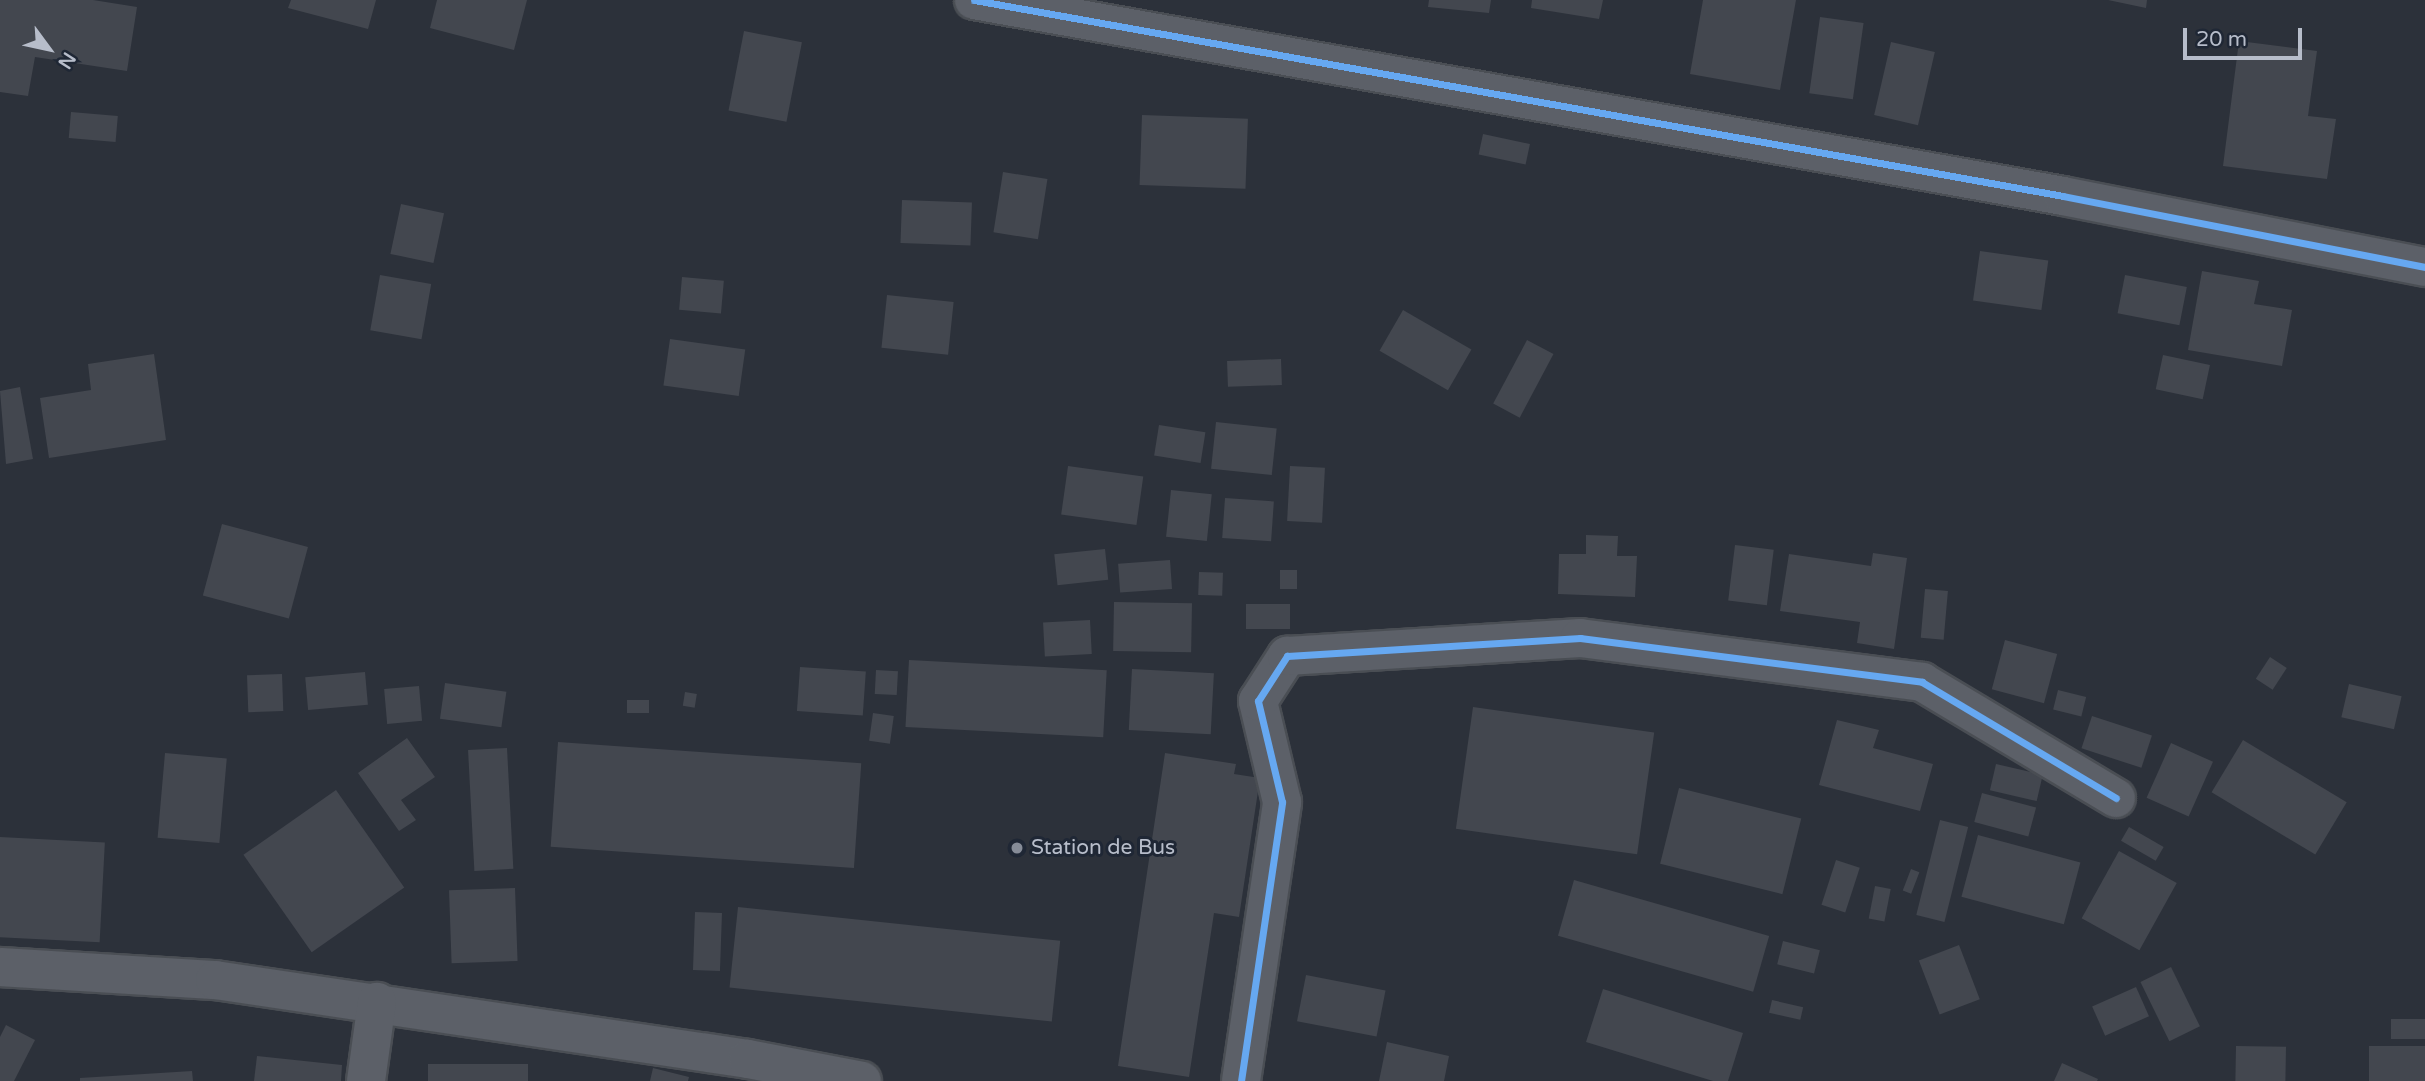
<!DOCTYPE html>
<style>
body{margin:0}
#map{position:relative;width:2425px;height:1081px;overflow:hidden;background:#2c313a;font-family:"Varela Round",sans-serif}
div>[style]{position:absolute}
.building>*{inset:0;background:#43474f;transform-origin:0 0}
.roads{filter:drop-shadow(2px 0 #4a4e54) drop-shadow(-2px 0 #4a4e54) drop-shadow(0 2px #4a4e54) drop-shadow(0 -2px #4a4e54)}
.minor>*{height:38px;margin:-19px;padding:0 19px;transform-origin:19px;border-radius:19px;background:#5c6068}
.cycleway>*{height:7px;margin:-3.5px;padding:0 3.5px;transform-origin:3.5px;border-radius:3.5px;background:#66a8f1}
.dots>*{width:19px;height:19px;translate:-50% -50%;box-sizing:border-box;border:4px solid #1f2735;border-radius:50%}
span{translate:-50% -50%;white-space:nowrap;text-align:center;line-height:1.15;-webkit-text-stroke:6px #1f2735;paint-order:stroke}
.poi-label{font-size:21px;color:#b7bdca}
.left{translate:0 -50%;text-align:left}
.north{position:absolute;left:14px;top:14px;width:70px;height:70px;-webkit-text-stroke:5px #1f2735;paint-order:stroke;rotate:123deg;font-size:19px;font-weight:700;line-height:28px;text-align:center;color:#b7bdca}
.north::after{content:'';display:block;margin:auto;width:24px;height:32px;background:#b7bdca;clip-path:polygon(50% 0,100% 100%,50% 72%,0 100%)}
.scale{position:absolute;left:2183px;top:28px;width:119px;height:32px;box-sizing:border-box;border:4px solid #b7bdca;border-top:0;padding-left:9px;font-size:21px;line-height:24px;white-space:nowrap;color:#b7bdca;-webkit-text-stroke:5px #1f2735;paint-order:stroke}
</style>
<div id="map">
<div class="building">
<div style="clip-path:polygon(0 0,93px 0,137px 7px,127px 71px,35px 57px,28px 96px,0 92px)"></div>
<div style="clip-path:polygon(291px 0,376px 0,368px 29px,288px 8px)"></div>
<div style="clip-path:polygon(437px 0,527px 0,514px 50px,430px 28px)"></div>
<div style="clip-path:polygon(1429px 0,1491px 0,1489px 13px,1428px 7px)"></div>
<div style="clip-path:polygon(1532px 0,1603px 0,1599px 19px,1531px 8px)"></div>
<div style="clip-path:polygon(1703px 0,1796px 0,1780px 90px,1690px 74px)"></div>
<div style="clip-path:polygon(2108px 0,2147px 0,2146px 8px)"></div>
<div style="left:1820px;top:17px;width:44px;height:77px;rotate:8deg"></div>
<div style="left:744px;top:31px;width:59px;height:81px;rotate:11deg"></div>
<div style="clip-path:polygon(2239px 41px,2317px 51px,2308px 116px,2336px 119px,2327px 179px,2223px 166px)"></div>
<div style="left:1891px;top:42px;width:45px;height:75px;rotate:13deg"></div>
<div style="left:71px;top:112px;width:47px;height:26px;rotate:5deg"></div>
<div style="left:1142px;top:115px;width:106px;height:70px;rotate:2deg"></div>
<div style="left:1483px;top:134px;width:48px;height:21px;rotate:12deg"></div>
<div style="left:1003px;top:172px;width:45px;height:61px;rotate:9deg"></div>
<div style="left:902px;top:200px;width:70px;height:43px;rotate:2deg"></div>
<div style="left:401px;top:204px;width:44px;height:51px;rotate:12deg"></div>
<div style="left:1980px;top:251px;width:69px;height:50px;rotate:8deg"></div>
<div style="clip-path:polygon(2202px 271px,2259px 281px,2254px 304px,2292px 310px,2282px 366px,2188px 350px)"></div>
<div style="left:380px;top:275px;width:52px;height:56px;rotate:10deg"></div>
<div style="left:2125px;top:275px;width:63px;height:39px;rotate:11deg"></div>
<div style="left:682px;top:277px;width:42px;height:33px;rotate:5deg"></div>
<div style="left:887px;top:295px;width:67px;height:53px;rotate:6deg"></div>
<div style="left:1403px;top:310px;width:79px;height:47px;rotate:30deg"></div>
<div style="left:670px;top:339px;width:76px;height:47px;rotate:8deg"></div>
<div style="left:1527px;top:340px;width:30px;height:72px;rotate:28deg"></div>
<div style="clip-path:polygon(154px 354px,166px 440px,49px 458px,40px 398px,91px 390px,88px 364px)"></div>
<div style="left:2163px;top:355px;width:48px;height:35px;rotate:12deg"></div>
<div style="left:1281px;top:359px;width:26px;height:54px;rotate:88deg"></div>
<div style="clip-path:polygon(20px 387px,33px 459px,6px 464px,0 391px)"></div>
<div style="left:1216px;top:422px;width:61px;height:47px;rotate:6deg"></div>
<div style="left:1159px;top:425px;width:47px;height:31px;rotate:9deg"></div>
<div style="left:1068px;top:466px;width:76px;height:49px;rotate:8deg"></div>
<div style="left:1290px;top:466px;width:35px;height:55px;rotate:3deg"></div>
<div style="left:1171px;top:490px;width:41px;height:47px;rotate:6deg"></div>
<div style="left:1225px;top:498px;width:49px;height:40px;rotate:4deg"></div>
<div style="left:222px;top:524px;width:89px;height:74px;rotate:15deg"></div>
<div style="clip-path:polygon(1586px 535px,1618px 536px,1617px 556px,1637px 556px,1635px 597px,1558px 594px,1559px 554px,1586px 554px)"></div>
<div style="left:1735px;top:545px;width:39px;height:56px;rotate:7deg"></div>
<div style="left:1105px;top:549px;width:31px;height:51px;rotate:84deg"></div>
<div style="clip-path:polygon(1873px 553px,1907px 558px,1894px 649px,1857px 643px,1860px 622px,1780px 611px,1789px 554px,1871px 566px)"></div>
<div style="left:1170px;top:560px;width:29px;height:52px;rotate:86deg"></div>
<div style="left:1280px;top:570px;width:17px;height:19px"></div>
<div style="left:1199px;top:572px;width:24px;height:23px;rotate:2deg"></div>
<div style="left:1925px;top:589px;width:23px;height:49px;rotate:5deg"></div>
<div style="left:1114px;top:602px;width:78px;height:49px;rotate:1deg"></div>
<div style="left:1246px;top:604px;width:44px;height:25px"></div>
<div style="left:1090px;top:620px;width:34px;height:47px;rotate:87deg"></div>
<div style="left:2005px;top:640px;width:54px;height:51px;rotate:15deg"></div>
<div style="left:2270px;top:657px;width:20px;height:26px;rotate:33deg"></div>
<div style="left:909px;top:660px;width:198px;height:67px;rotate:3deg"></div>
<div style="left:800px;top:667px;width:66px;height:44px;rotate:4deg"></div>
<div style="left:1132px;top:669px;width:82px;height:61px;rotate:3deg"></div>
<div style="left:876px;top:670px;width:22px;height:24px;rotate:3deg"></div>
<div style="left:365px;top:672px;width:33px;height:60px;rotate:85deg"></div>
<div style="left:282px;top:674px;width:37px;height:35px;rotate:88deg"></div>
<div style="left:445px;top:683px;width:62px;height:36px;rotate:8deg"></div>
<div style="left:2349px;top:684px;width:54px;height:34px;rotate:13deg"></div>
<div style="left:419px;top:686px;width:35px;height:35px;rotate:85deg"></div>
<div style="left:2058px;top:690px;width:29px;height:20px;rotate:14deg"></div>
<div style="left:685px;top:692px;width:12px;height:14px;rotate:9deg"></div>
<div style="left:649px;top:700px;width:13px;height:22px;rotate:90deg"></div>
<div style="left:1473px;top:707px;width:183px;height:123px;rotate:8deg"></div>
<div style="left:873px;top:713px;width:21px;height:28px;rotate:8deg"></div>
<div style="left:2092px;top:716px;width:63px;height:34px;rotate:18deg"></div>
<div style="clip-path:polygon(1837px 720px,1879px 730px,1873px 748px,1933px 764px,1920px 811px,1819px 785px)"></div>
<div style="clip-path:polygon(407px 738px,435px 777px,401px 800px,416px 820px,399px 831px,358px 773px)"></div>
<div style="left:2243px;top:740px;width:121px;height:61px;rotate:31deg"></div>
<div style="left:558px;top:742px;width:304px;height:105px;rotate:4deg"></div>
<div style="left:2171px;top:743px;width:46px;height:60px;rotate:24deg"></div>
<div style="left:507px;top:748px;width:121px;height:39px;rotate:87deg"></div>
<div style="left:165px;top:753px;width:62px;height:85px;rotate:5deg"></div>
<div style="clip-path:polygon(1165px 753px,1236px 764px,1234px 774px,1260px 778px,1239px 917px,1214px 913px,1189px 1077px,1118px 1066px)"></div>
<div style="left:1996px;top:764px;width:48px;height:27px;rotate:13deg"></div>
<div style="left:1679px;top:788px;width:126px;height:78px;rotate:14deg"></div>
<div style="left:336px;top:790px;width:119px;height:113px;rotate:55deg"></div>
<div style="left:1982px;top:793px;width:56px;height:30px;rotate:15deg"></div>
<div style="left:1940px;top:820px;width:29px;height:98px;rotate:14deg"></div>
<div style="left:2129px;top:827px;width:40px;height:16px;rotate:30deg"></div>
<div style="left:1978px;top:835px;width:106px;height:64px;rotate:15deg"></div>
<div style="left:0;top:837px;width:105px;height:100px;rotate:3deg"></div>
<div style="left:2119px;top:851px;width:66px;height:77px;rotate:29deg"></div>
<div style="left:1836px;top:860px;width:25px;height:47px;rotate:18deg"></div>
<div style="left:1911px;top:869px;width:9px;height:23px;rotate:21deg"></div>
<div style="left:1574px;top:880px;width:203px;height:58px;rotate:16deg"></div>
<div style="left:1875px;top:886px;width:16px;height:33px;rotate:11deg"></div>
<div style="left:515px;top:888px;width:73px;height:66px;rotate:88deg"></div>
<div style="left:738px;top:907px;width:324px;height:81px;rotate:6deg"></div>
<div style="left:695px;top:912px;width:27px;height:58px;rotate:2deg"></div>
<div style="left:1783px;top:941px;width:38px;height:24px;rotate:14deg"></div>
<div style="left:1959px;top:945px;width:58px;height:43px;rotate:69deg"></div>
<div style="left:2171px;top:967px;width:66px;height:34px;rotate:64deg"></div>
<div style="left:1306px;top:975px;width:81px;height:47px;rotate:11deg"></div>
<div style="left:2136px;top:987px;width:32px;height:48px;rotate:66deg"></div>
<div style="clip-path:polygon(1603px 989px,1743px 1033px,1728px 1081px,1713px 1081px,1586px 1042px)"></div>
<div style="left:1772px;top:1000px;width:32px;height:13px;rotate:13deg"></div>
<div style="left:2391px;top:1019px;width:34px;height:20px"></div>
<div style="clip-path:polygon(6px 1025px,35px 1040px,14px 1081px,0 1081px,0 1037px)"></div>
<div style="clip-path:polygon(1387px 1042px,1449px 1056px,1444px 1081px,1379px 1081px)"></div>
<div style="left:2236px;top:1046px;width:50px;height:35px;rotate:1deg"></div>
<div style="left:2425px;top:1046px;width:35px;height:56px;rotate:90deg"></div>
<div style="clip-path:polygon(257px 1056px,342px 1065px,341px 1081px,254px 1081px)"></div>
<div style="clip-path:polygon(2062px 1063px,2098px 1079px,2097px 1081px,2054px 1081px)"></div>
<div style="left:428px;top:1064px;width:100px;height:17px"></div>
<div style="clip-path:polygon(653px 1068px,689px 1077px,688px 1081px,650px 1081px)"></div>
<div style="clip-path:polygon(192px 1071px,193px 1081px,80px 1081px,80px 1078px)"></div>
</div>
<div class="roads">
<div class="minor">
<div style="left:974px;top:0;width:1106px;rotate:10.2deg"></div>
<div style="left:2063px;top:196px;width:369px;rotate:11.1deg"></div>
<div style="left:0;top:967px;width:215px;rotate:3.5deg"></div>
<div style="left:215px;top:980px;width:539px;rotate:8.43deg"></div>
<div style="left:748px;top:1059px;width:116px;rotate:10.9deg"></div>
<div style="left:366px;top:1081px;width:80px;rotate:-82.1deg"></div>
<div style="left:1241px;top:1081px;width:282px;rotate:-81.6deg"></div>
<div style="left:1282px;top:802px;width:104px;rotate:-103.4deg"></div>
<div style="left:1258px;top:701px;width:54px;rotate:-57.2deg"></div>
<div style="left:1287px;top:656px;width:294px;rotate:-3.5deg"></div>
<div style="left:1580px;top:638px;width:345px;rotate:7.3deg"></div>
<div style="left:1922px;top:682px;width:226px;rotate:30.9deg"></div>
</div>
</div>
<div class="cycleway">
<div style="left:974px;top:0;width:1106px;rotate:10.2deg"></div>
<div style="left:2063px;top:196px;width:369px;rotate:11.1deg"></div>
<div style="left:1241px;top:1081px;width:282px;rotate:-81.6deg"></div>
<div style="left:1282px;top:802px;width:104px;rotate:-103.4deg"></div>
<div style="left:1258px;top:701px;width:54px;rotate:-57.2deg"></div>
<div style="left:1287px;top:656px;width:294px;rotate:-3.5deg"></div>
<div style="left:1580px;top:638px;width:345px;rotate:7.3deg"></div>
<div style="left:1922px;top:682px;width:226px;rotate:30.9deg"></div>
</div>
<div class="dots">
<div style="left:1017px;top:848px;background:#868c98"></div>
</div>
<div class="poi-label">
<span class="left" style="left:1031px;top:848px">Station de Bus</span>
</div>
<div class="north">N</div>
<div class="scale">20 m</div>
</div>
